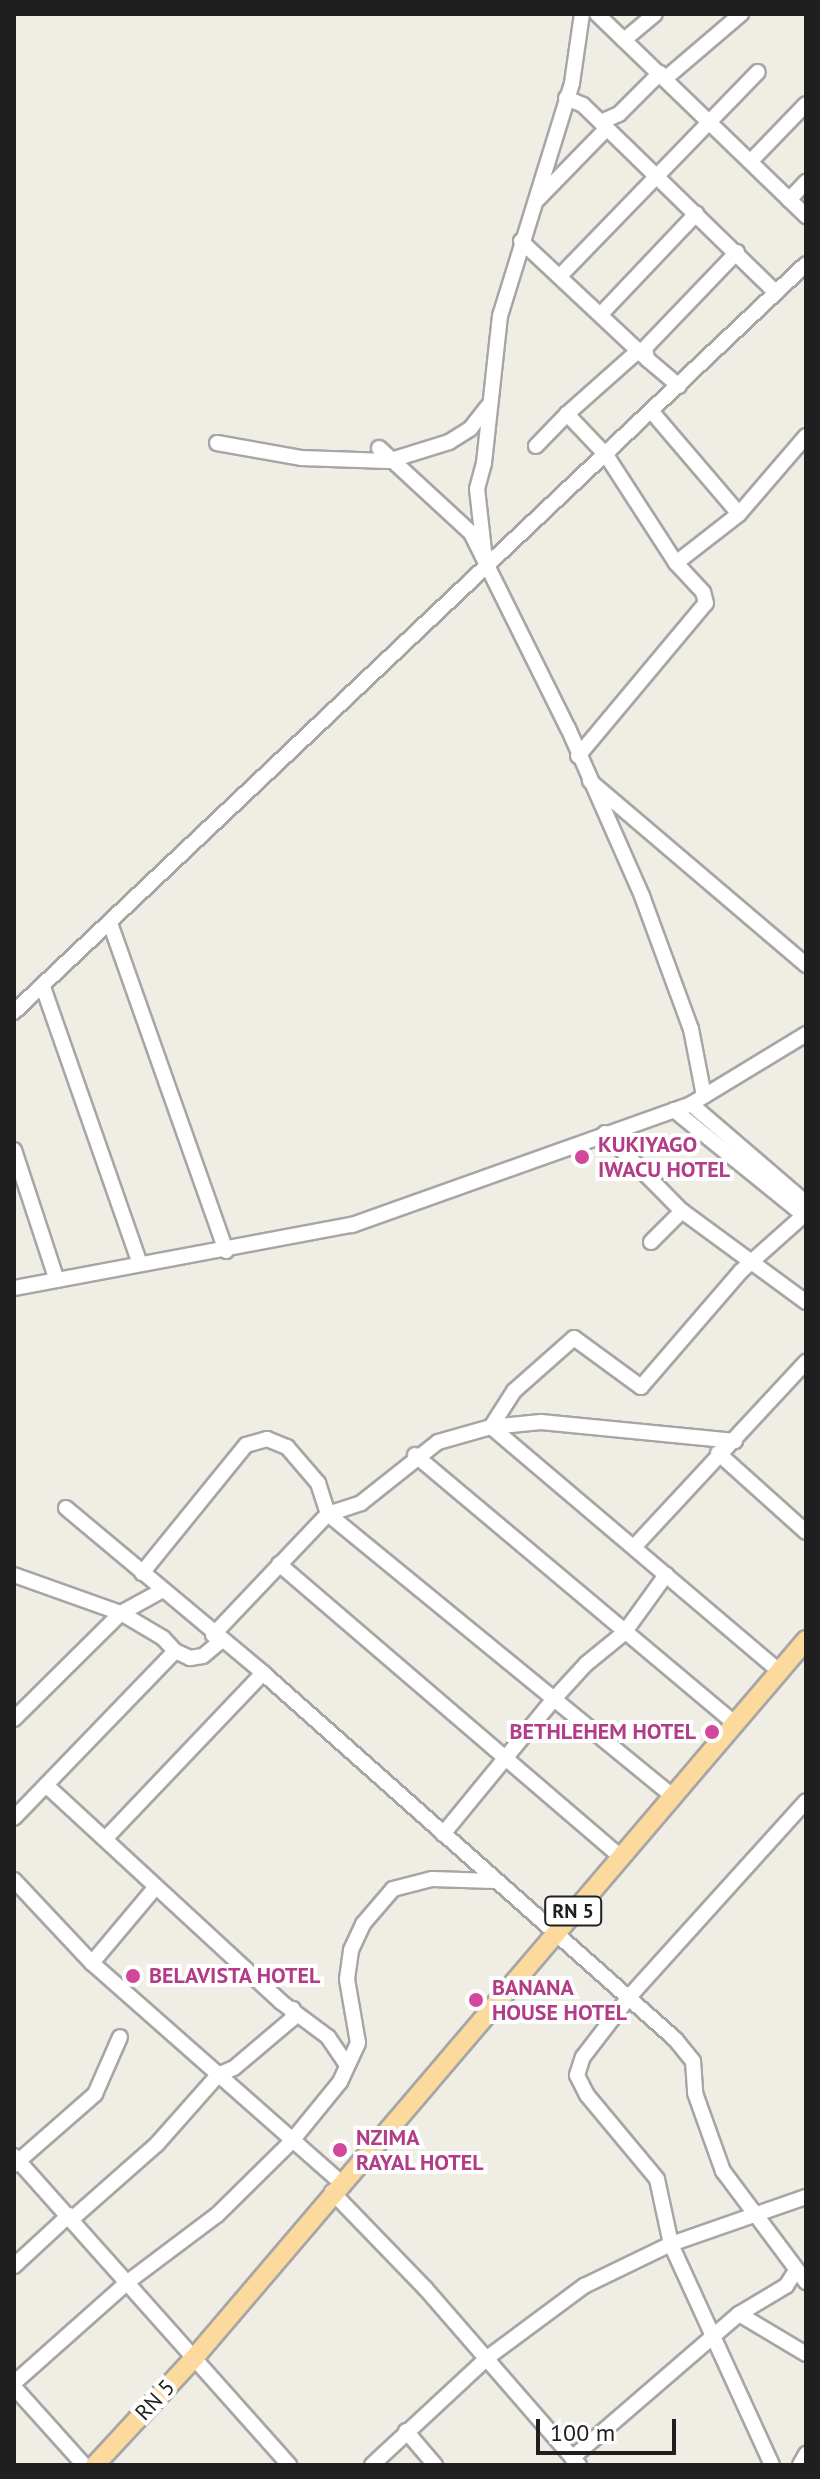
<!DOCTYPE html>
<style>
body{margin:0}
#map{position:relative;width:820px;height:2479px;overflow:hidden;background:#f0ede5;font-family:"PT Sans",sans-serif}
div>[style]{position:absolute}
.roads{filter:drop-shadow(2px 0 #a6a6a6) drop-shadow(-2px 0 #a6a6a6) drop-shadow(0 2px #a6a6a6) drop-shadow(0 -2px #a6a6a6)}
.minor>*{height:14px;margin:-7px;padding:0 7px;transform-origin:7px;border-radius:7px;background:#fff}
.major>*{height:18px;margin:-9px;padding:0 9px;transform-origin:9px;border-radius:9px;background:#fcda9e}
.dots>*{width:22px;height:22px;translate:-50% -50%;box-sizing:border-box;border:4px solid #fff;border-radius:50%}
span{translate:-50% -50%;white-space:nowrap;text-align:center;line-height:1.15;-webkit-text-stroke:8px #fff;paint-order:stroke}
.shield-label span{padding:2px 6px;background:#fff;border:2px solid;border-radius:6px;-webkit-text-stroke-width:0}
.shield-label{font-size:20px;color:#1f1f1f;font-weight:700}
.hotel-label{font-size:22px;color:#b23c85;font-weight:700}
.left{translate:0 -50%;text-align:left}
.right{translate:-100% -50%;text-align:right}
.street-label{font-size:22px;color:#1f1f1f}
.frame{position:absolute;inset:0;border:16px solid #1f1f1f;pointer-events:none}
.scale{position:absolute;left:536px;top:2419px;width:140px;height:36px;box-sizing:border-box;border:4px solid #1f1f1f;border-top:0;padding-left:10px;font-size:24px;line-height:28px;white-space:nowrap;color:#1f1f1f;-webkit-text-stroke:6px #fff;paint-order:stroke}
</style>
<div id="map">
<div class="roads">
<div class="minor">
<div style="left:597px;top:14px;width:291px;rotate:44deg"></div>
<div style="left:624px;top:40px;width:40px;rotate:-40deg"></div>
<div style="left:666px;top:78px;width:99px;rotate:-40.5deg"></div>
<div style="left:566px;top:98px;width:18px;rotate:22deg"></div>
<div style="left:583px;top:105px;width:267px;rotate:44.2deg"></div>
<div style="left:601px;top:122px;width:20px;rotate:-24deg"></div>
<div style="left:619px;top:114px;width:58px;rotate:-45deg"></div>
<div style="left:751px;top:161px;width:79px;rotate:-46deg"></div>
<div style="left:538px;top:199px;width:99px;rotate:-45.8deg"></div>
<div style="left:789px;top:200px;width:25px;rotate:-47deg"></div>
<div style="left:521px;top:241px;width:168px;rotate:43.1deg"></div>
<div style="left:560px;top:276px;width:284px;rotate:-45.9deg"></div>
<div style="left:602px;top:313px;width:137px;rotate:-46.5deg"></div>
<div style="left:679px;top:386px;width:42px;rotate:-139.8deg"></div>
<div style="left:647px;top:359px;width:11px;rotate:-100deg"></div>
<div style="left:645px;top:348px;width:133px;rotate:-46.2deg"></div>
<div style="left:652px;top:412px;width:134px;rotate:49.5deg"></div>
<div style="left:217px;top:443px;width:85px;rotate:10.1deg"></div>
<div style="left:301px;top:458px;width:87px;rotate:2deg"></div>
<div style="left:388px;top:461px;width:64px;rotate:-17.3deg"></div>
<div style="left:449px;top:442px;width:25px;rotate:-32deg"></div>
<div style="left:470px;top:429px;width:28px;rotate:-52deg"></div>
<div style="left:536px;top:446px;width:45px;rotate:-45.9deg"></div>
<div style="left:379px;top:448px;width:125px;rotate:42.7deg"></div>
<div style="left:471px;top:533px;width:218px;rotate:63.6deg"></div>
<div style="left:568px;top:728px;width:184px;rotate:66.2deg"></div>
<div style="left:642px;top:896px;width:142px;rotate:69.8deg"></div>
<div style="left:691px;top:1029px;width:68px;rotate:79deg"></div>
<div style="left:484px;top:551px;width:62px;rotate:-96.4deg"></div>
<div style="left:477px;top:489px;width:27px;rotate:-75deg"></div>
<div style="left:484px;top:463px;width:148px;rotate:-83.8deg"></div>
<div style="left:500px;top:316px;width:244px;rotate:-72.8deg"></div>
<div style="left:572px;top:83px;width:70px;rotate:-81.8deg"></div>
<div style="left:676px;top:563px;width:80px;rotate:-37.9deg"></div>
<div style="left:739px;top:514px;width:103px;rotate:-49.3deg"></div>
<div style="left:578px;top:756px;width:199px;rotate:-50.1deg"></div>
<div style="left:706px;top:603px;width:11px;rotate:-105deg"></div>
<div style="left:703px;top:592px;width:40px;rotate:-133deg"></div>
<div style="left:676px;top:563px;width:129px;rotate:-122.9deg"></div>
<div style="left:606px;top:455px;width:57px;rotate:-133.6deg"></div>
<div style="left:567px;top:414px;width:96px;rotate:-41.6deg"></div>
<div style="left:590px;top:781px;width:284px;rotate:40.4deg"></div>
<div style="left:110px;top:923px;width:348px;rotate:70.5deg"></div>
<div style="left:43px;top:987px;width:293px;rotate:70.7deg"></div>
<div style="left:14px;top:1012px;width:1089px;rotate:-43.36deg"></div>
<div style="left:691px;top:1104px;width:152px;rotate:40.7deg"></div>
<div style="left:674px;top:1110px;width:170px;rotate:39deg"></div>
<div style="left:605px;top:1133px;width:110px;rotate:45.4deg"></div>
<div style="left:682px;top:1211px;width:154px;rotate:36.3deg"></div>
<div style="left:14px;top:1150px;width:135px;rotate:71.8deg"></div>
<div style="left:651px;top:1242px;width:44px;rotate:-45deg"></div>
<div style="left:14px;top:1288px;width:344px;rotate:-10.6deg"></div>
<div style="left:352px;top:1225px;width:360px;rotate:-19.6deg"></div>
<div style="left:691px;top:1104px;width:135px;rotate:-31.3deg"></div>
<div style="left:718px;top:1453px;width:118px;rotate:41.9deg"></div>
<div style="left:415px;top:1455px;width:419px;rotate:40deg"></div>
<div style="left:66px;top:1508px;width:257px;rotate:39.9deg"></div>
<div style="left:263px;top:1673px;width:551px;rotate:41.62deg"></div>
<div style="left:675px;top:2039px;width:28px;rotate:51deg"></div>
<div style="left:693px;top:2061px;width:32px;rotate:86deg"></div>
<div style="left:695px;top:2093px;width:83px;rotate:70.3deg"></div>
<div style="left:723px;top:2171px;width:139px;rotate:53.2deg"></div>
<div style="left:634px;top:1547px;width:253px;rotate:-47.1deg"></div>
<div style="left:279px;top:1564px;width:449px;rotate:40.6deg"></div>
<div style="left:142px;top:1573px;width:165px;rotate:-50.9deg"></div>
<div style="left:246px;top:1445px;width:22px;rotate:-16deg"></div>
<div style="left:267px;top:1439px;width:22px;rotate:22deg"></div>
<div style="left:287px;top:1447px;width:48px;rotate:49.3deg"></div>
<div style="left:318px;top:1483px;width:33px;rotate:72deg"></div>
<div style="left:328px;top:1514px;width:445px;rotate:39.3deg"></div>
<div style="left:14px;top:1575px;width:114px;rotate:19.6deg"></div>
<div style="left:121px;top:1613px;width:49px;rotate:30.8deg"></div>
<div style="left:163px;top:1638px;width:18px;rotate:47deg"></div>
<div style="left:213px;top:1635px;width:167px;rotate:-46.5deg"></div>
<div style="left:328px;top:1514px;width:35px;rotate:-18deg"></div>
<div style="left:361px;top:1503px;width:98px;rotate:-38.4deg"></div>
<div style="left:438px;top:1442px;width:55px;rotate:-15.8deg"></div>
<div style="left:491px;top:1427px;width:50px;rotate:-5.7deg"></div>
<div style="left:541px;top:1422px;width:195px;rotate:5.6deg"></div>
<div style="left:779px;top:1671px;width:377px;rotate:-139.7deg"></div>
<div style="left:491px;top:1427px;width:43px;rotate:-57.4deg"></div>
<div style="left:514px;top:1391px;width:80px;rotate:-41.5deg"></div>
<div style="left:574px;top:1338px;width:83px;rotate:36.2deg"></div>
<div style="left:641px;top:1387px;width:153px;rotate:-49.2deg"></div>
<div style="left:741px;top:1271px;width:84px;rotate:-41.6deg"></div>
<div style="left:14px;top:1719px;width:151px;rotate:-44.7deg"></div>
<div style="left:121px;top:1613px;width:46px;rotate:-28.8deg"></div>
<div style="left:46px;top:1785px;width:320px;rotate:42.7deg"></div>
<div style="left:281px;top:2002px;width:59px;rotate:36.7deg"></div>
<div style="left:328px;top:2037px;width:32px;rotate:56deg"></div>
<div style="left:14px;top:1818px;width:232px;rotate:-46deg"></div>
<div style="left:175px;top:1651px;width:17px;rotate:25deg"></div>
<div style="left:190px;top:1658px;width:13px;rotate:-9deg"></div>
<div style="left:203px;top:1656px;width:23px;rotate:-40deg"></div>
<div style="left:443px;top:1834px;width:173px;rotate:-50.6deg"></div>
<div style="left:553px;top:1700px;width:49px;rotate:-47.5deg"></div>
<div style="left:586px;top:1664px;width:49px;rotate:-39.2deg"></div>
<div style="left:624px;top:1633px;width:72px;rotate:-54.1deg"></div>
<div style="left:106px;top:1838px;width:228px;rotate:-46.4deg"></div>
<div style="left:14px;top:1880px;width:114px;rotate:46.8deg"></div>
<div style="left:92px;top:1963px;width:331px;rotate:41.4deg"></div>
<div style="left:92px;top:1963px;width:98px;rotate:-50deg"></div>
<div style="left:14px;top:2156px;width:414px;rotate:48.3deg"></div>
<div style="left:14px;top:2165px;width:108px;rotate:-41.2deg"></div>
<div style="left:95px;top:2094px;width:62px;rotate:-66.3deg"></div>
<div style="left:332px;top:2192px;width:134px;rotate:45.9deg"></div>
<div style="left:425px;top:2288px;width:235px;rotate:49deg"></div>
<div style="left:72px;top:2219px;width:113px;rotate:-41.4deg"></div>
<div style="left:157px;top:2144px;width:92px;rotate:-48.5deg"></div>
<div style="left:218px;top:2075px;width:17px;rotate:-24deg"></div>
<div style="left:234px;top:2068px;width:76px;rotate:-40.2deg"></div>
<div style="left:292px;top:2019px;width:10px;rotate:-84deg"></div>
<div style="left:14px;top:2266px;width:75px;rotate:-42.8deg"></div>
<div style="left:739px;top:2314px;width:55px;rotate:-30.8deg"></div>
<div style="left:786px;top:2286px;width:17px;rotate:-57deg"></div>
<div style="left:14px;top:2383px;width:154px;rotate:-41.6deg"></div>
<div style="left:129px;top:2281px;width:110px;rotate:-36.9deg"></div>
<div style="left:217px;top:2215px;width:104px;rotate:-44.6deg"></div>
<div style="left:291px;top:2142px;width:77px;rotate:-50.8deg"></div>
<div style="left:340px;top:2082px;width:43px;rotate:-65.2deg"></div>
<div style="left:358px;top:2043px;width:65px;rotate:-99.8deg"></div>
<div style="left:347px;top:1979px;width:29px;rotate:-82deg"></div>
<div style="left:351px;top:1950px;width:29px;rotate:-65deg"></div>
<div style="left:363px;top:1924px;width:46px;rotate:-49.4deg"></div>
<div style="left:393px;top:1889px;width:40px;rotate:-14.4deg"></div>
<div style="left:432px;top:1879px;width:62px;rotate:1.8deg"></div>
<div style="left:14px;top:2387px;width:105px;rotate:48.1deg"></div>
<div style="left:406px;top:2431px;width:45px;rotate:49.5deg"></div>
<div style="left:572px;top:2458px;width:221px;rotate:-40.8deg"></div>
<div style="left:739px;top:2314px;width:78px;rotate:30.8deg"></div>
<div style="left:372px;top:2465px;width:157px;rotate:-42.9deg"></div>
<div style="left:487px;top:2358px;width:121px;rotate:-36.6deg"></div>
<div style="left:584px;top:2286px;width:97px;rotate:-25.8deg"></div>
<div style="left:671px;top:2244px;width:143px;rotate:-19.2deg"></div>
<div style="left:772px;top:2465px;width:243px;rotate:-114.6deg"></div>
<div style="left:671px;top:2244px;width:66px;rotate:-102.2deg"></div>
<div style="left:657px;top:2179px;width:109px;rotate:-129.8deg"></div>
<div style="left:587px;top:2095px;width:22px;rotate:-117deg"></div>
<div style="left:577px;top:2075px;width:19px;rotate:-72deg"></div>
<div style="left:583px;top:2057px;width:76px;rotate:-52.5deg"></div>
<div style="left:629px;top:1997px;width:264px;rotate:-47.9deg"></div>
<div style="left:800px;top:2465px;width:13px;rotate:-61deg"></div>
</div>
<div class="major">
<div style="left:95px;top:2465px;width:147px;rotate:-47.2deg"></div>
<div style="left:195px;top:2357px;width:942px;rotate:-49.56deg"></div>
</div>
</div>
<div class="dots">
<div style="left:582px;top:1157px;background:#d1479c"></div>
<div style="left:712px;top:1732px;background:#d1479c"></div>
<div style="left:133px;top:1976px;background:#d1479c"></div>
<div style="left:476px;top:2000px;background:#d1479c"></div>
<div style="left:340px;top:2150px;background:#d1479c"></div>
</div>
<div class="shield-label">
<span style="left:573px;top:1911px">RN 5</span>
</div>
<div class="hotel-label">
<span class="left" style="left:598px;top:1157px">KUKIYAGO<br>IWACU HOTEL</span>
<span class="right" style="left:696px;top:1732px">BETHLEHEM HOTEL</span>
<span class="left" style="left:149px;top:1976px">BELAVISTA HOTEL</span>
<span class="left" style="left:492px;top:2000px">BANANA<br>HOUSE HOTEL</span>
<span class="left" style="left:356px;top:2150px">NZIMA<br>RAYAL HOTEL</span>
</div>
<div class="street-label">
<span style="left:155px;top:2400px;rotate:-47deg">RN 5</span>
</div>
<div class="frame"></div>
<div class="scale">100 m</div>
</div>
